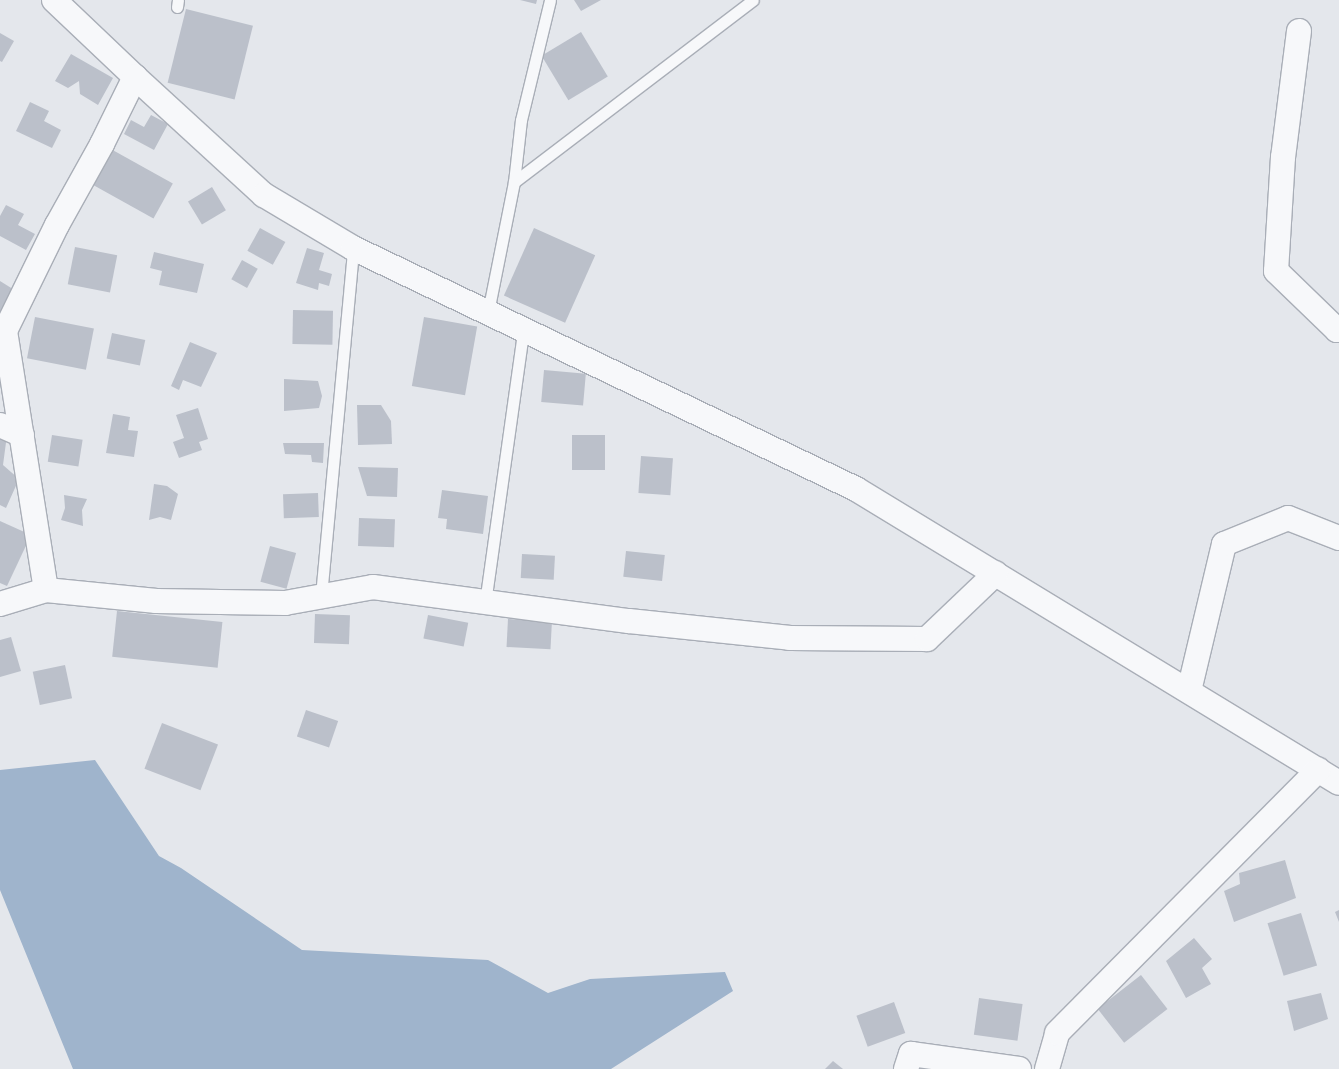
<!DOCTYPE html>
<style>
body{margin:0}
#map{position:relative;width:1339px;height:1069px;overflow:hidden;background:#e4e7ec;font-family:Inter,sans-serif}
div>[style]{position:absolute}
.water>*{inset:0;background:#9fb4cc}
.building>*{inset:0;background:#bbc0ca;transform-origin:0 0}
.roads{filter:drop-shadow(1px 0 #a9aeb7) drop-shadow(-1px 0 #a9aeb7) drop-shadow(0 1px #a9aeb7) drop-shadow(0 -1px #a9aeb7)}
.lane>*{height:11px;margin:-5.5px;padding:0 5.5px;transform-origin:5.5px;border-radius:5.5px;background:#f7f8fa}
.street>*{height:24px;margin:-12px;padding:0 12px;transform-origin:12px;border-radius:12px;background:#f7f8fa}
span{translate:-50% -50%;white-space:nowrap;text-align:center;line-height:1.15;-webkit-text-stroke:5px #f4f6f9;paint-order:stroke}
</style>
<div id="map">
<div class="water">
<div style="clip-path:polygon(95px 760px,159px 856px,181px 868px,302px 950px,488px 960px,548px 993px,590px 979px,725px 972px,733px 991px,611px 1069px,73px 1069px,0 890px,0 770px)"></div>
</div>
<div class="building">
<div style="clip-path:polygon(520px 0,537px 0,536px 4px)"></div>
<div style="clip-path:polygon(574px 0,601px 0,581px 11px)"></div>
<div style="left:186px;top:9px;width:69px;height:76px;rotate:14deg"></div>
<div style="left:581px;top:32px;width:52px;height:46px;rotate:59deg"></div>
<div style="clip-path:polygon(0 33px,14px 41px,2px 62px,0 61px)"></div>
<div style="clip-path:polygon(71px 54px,113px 78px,98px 105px,80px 94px,79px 81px,68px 88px,55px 81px)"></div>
<div style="clip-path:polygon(30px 102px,49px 111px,44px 121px,61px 130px,52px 148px,16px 131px)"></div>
<div style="clip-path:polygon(151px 115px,168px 124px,154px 150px,124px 134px,131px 120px,144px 127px)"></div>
<div style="left:109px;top:148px;width:73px;height:40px;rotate:29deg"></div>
<div style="left:212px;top:187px;width:27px;height:28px;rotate:59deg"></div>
<div style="clip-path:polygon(6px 205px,24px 214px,18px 225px,35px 234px,26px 250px,0 236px,0 216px)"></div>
<div style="left:260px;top:228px;width:29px;height:26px;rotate:29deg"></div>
<div style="left:534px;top:228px;width:67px;height:74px;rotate:24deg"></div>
<div style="left:75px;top:247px;width:43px;height:38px;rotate:11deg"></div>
<div style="clip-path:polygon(307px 248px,324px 253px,319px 270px,332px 274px,329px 286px,319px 283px,318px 290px,296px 283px)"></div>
<div style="clip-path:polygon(154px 252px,204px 264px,197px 293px,159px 285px,162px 271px,150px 268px)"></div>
<div style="left:242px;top:260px;width:18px;height:22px;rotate:29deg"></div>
<div style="clip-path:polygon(0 281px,16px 291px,3px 313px,0 312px)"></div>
<div style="left:293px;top:310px;width:40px;height:34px;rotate:1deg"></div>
<div style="left:35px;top:317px;width:60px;height:42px;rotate:11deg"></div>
<div style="left:424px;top:317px;width:54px;height:70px;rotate:10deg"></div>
<div style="left:112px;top:333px;width:34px;height:26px;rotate:12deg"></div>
<div style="clip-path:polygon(190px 342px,217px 353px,201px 387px,183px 380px,179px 390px,171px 386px)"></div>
<div style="left:544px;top:370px;width:42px;height:32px;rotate:5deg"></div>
<div style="clip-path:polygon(284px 379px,318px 381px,322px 396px,319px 408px,284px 411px)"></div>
<div style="clip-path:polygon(357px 405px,381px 405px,391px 421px,392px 444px,358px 445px)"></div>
<div style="clip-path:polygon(198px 408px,208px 439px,199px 442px,202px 450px,179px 458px,173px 442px,184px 438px,176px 415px)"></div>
<div style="clip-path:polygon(113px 414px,130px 417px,128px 430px,138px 431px,134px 457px,106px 453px)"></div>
<div style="clip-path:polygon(0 432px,7px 435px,3px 465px,19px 479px,6px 508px,0 505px)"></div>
<div style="left:52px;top:435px;width:31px;height:27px;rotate:9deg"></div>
<div style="left:572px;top:435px;width:33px;height:35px"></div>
<div style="clip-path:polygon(283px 443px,324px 443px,323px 463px,312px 462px,311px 455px,285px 454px)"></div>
<div style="left:641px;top:456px;width:32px;height:37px;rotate:4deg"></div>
<div style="clip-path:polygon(358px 467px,398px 468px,397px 497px,367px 496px)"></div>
<div style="clip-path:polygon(154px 484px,167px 486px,178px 494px,171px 520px,160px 517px,149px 520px)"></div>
<div style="clip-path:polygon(442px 490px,488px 496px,483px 534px,446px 529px,447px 519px,438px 518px)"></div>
<div style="left:318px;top:493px;width:24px;height:35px;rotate:88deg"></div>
<div style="clip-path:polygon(64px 495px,87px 499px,82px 510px,83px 526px,61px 520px,65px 508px)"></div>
<div style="left:359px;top:518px;width:36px;height:28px;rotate:2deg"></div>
<div style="clip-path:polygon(0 521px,31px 535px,7px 586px,0 583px)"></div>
<div style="left:270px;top:546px;width:27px;height:37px;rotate:15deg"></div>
<div style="left:626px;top:551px;width:39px;height:26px;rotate:6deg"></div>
<div style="left:522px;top:554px;width:33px;height:24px;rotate:3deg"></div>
<div style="left:117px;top:611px;width:106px;height:46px;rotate:6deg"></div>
<div style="left:315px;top:614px;width:35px;height:29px;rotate:2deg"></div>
<div style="left:428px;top:615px;width:41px;height:24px;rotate:11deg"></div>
<div style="left:508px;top:619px;width:44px;height:28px;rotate:3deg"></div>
<div style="clip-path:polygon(11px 637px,21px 671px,0 677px,0 640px)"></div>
<div style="left:65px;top:665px;width:34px;height:33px;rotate:78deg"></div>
<div style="left:306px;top:710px;width:34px;height:28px;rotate:19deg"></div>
<div style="left:162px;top:723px;width:60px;height:49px;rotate:21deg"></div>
<div style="clip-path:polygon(1285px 860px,1296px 898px,1234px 922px,1224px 891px,1240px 884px,1239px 873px)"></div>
<div style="clip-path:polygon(1339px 910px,1339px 922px,1335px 912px)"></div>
<div style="left:1301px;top:913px;width:55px;height:35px;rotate:73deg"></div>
<div style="clip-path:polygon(1194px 938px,1212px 959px,1202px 968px,1211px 984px,1186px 998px,1166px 961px)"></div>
<div style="left:1141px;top:975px;width:43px;height:55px;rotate:52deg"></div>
<div style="clip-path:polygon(1321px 993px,1328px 1019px,1294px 1031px,1287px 1001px)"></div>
<div style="left:979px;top:998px;width:44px;height:37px;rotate:8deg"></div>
<div style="left:894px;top:1002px;width:33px;height:40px;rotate:70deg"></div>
<div style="clip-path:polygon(833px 1061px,843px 1069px,825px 1069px)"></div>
</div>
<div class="roads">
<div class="lane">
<div style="left:177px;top:7px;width:7px;rotate:-82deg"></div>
<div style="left:514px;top:182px;width:300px;rotate:-37.3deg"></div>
<div style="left:488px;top:312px;width:133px;rotate:-78.7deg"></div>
<div style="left:514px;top:182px;width:62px;rotate:-83.6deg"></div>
<div style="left:521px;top:120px;width:123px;rotate:-76.4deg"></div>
<div style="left:321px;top:596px;width:349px;rotate:-84.7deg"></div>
<div style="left:485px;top:603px;width:275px;rotate:-82deg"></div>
</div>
<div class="street">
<div style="left:54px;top:0;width:112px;rotate:43.5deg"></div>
<div style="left:135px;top:77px;width:175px;rotate:42.5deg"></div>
<div style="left:264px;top:195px;width:104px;rotate:30.8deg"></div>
<div style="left:353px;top:248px;width:558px;rotate:25.6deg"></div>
<div style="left:856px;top:489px;width:565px;rotate:31.33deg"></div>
<div style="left:1299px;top:31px;width:127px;rotate:97.2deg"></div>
<div style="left:1283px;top:157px;width:114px;rotate:93.5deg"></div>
<div style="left:1276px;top:271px;width:85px;rotate:44deg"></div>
<div style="left:1337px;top:330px;width:2px;rotate:-27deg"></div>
<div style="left:0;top:425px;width:24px;rotate:24deg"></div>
<div style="left:46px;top:590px;width:262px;rotate:-99deg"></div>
<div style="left:5px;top:331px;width:118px;rotate:-63.9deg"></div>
<div style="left:57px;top:225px;width:93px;rotate:-60.9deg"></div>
<div style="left:102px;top:144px;width:75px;rotate:-63.8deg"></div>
<div style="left:0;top:604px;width:48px;rotate:-16.9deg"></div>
<div style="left:46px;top:590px;width:111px;rotate:5.7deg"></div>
<div style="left:156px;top:601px;width:129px;rotate:0.9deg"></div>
<div style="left:285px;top:603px;width:89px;rotate:-10.3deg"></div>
<div style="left:373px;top:587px;width:258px;rotate:7.6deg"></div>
<div style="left:629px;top:621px;width:162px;rotate:6deg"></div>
<div style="left:790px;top:638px;width:137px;rotate:0.4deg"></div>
<div style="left:927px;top:639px;width:95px;rotate:-43.7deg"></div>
<div style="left:1189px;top:691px;width:151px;rotate:-76.6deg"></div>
<div style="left:1224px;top:544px;width:69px;rotate:-22.1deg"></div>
<div style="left:1288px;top:518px;width:55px;rotate:21.4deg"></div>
<div style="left:906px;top:1069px;width:16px;rotate:-72deg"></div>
<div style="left:911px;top:1054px;width:109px;rotate:7.9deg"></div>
<div style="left:1047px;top:1069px;width:37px;rotate:-74deg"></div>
<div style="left:1057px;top:1033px;width:371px;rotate:-45.2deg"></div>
</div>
</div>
</div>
